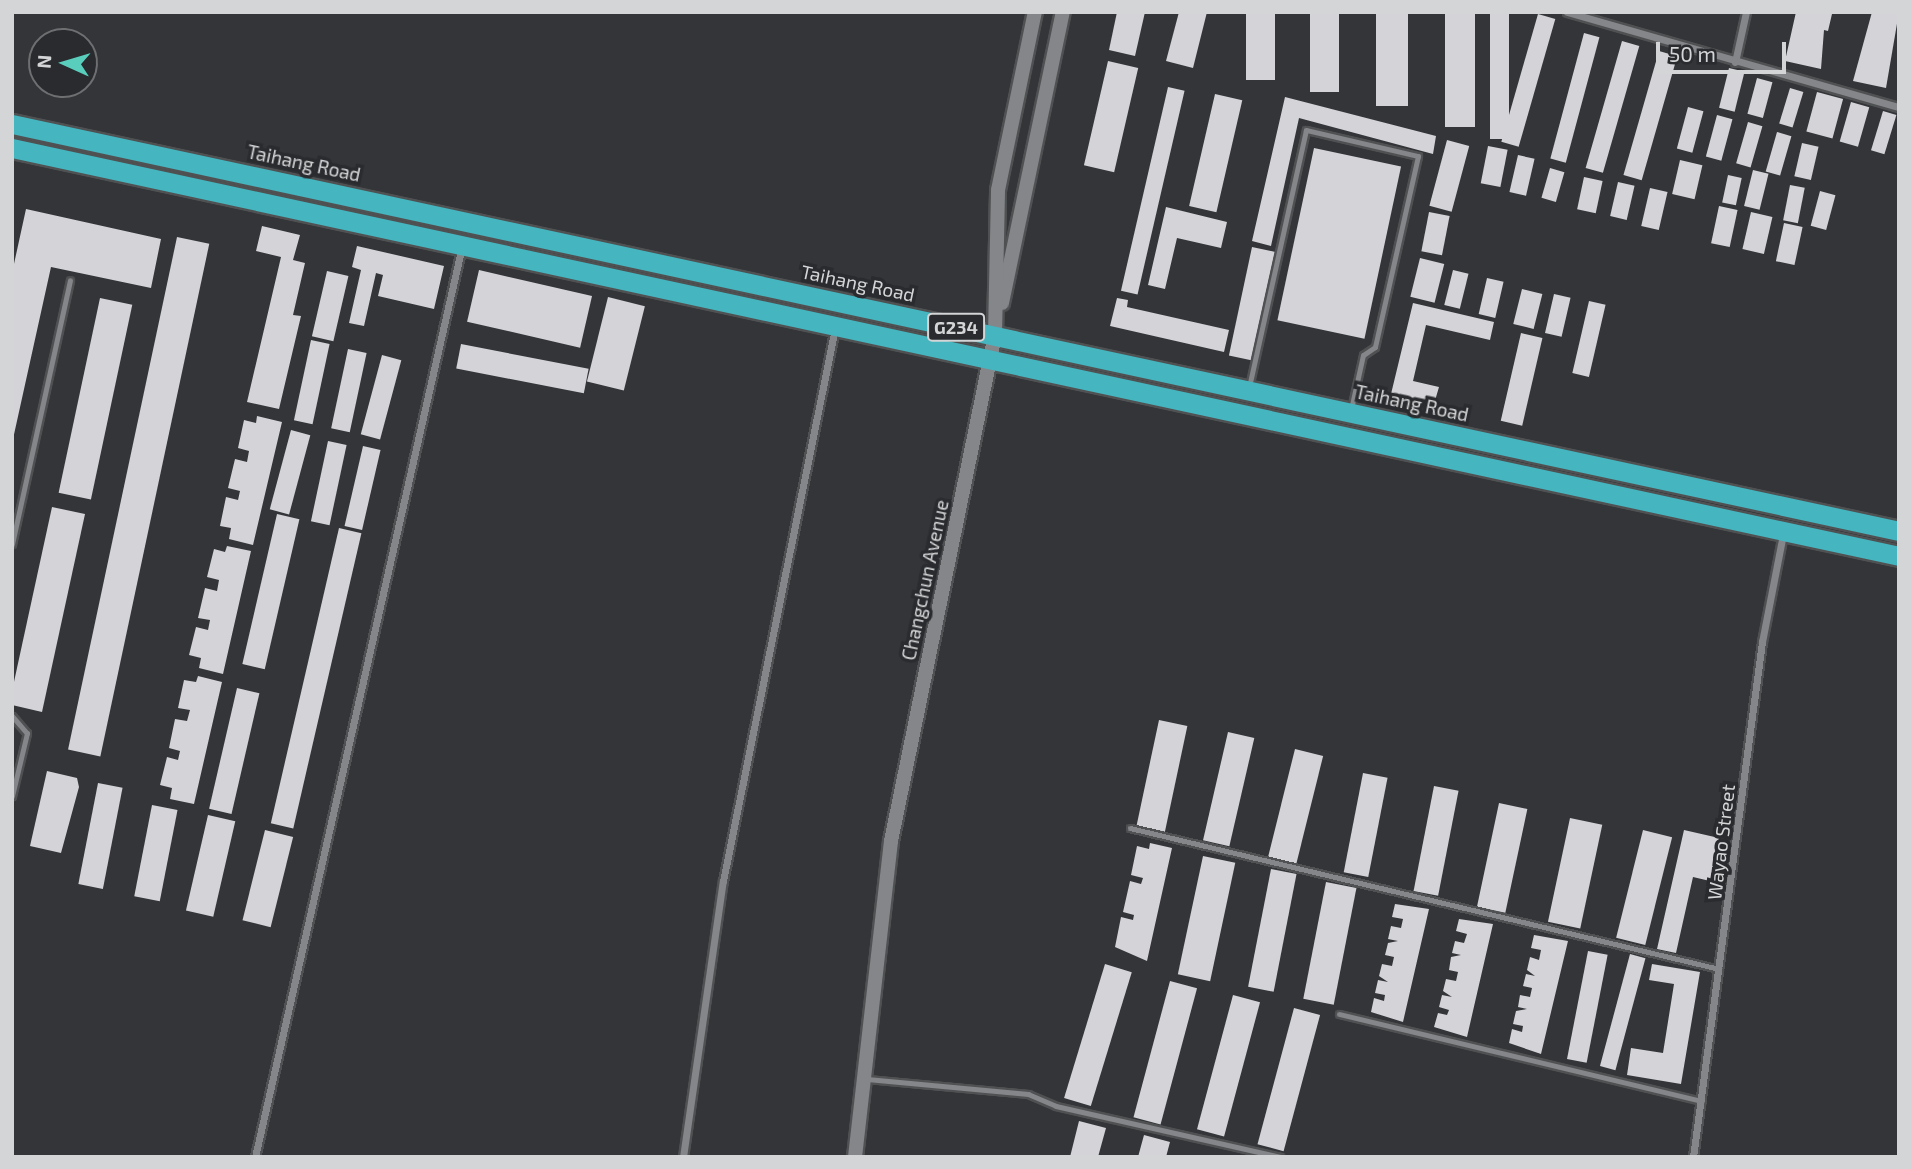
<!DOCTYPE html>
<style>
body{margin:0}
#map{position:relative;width:1911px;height:1169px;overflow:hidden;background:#333538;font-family:"Exo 2",sans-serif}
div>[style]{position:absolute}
.building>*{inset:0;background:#d4d4d8;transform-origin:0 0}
.roads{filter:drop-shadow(2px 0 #4f5152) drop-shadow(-2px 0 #4f5152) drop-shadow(0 2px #4f5152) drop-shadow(0 -2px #4f5152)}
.service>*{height:5px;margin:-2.5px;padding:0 2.5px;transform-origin:2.5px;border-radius:2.5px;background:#84868a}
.minor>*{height:7px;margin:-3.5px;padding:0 3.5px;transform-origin:3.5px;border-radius:3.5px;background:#84868a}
.secondary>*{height:14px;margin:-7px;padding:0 7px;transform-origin:7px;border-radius:7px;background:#84868a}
.trunk>*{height:19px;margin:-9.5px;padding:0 9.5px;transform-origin:9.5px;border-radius:9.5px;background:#45b5bf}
span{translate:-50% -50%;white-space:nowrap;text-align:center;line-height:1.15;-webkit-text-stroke:7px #292b2e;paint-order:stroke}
.shield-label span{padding:2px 5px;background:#292b2e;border:2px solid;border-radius:5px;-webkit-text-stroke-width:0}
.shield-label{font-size:18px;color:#d3d5d6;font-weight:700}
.street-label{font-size:19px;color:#d3d5d6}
.frame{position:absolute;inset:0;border:14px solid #d3d5d6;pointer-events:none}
.north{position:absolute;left:28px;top:28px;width:70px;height:70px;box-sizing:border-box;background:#292b2e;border:2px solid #6d6f71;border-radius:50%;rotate:274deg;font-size:19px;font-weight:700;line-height:28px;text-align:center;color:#d3d5d6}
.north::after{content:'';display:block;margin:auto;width:24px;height:32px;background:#5acebd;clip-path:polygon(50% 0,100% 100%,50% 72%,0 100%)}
.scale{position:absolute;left:1656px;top:42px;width:130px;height:32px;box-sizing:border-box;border:4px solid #d3d5d6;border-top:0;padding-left:9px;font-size:21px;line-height:24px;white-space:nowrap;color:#d3d5d6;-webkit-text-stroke:5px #292b2e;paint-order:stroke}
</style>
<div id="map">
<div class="building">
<div style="clip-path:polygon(1117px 12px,1145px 12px,1135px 56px,1109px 50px)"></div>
<div style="clip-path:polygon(1179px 12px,1207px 12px,1193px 68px,1166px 61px)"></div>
<div style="left:1246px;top:12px;width:29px;height:68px"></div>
<div style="left:1310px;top:12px;width:29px;height:80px"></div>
<div style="left:1376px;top:12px;width:32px;height:94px"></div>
<div style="left:1445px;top:12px;width:30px;height:115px"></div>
<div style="left:1490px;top:12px;width:19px;height:127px"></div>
<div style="clip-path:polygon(1796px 12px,1832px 14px,1828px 31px,1824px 30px,1821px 69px,1785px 61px)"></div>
<div style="clip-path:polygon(1872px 12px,1899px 12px,1886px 88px,1853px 81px)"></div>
<div style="left:1538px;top:14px;width:18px;height:133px;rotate:16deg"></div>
<div style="left:1584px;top:33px;width:16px;height:130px;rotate:15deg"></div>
<div style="left:1622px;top:41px;width:18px;height:132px;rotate:16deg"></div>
<div style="left:1659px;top:51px;width:19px;height:129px;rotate:16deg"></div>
<div style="left:1108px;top:61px;width:31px;height:107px;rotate:13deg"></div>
<div style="left:1729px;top:68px;width:16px;height:41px;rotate:14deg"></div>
<div style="left:1757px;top:78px;width:16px;height:37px;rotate:15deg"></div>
<div style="left:1168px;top:87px;width:17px;height:209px;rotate:13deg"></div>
<div style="left:1790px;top:88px;width:14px;height:37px;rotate:17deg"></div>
<div style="left:1817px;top:92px;width:27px;height:41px;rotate:15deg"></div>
<div style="left:1215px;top:94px;width:28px;height:115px;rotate:13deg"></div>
<div style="clip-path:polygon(1285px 97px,1436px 136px,1433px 154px,1299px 118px,1271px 246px,1252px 241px)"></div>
<div style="left:1851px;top:102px;width:19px;height:41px;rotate:16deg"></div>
<div style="left:1688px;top:107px;width:16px;height:43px;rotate:15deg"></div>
<div style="left:1883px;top:111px;width:14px;height:41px;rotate:17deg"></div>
<div style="left:1717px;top:115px;width:16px;height:43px;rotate:15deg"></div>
<div style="left:1748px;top:122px;width:15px;height:43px;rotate:16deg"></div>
<div style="left:1777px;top:132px;width:15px;height:41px;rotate:16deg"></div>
<div style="left:1447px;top:140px;width:23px;height:68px;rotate:15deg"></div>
<div style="left:1802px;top:143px;width:17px;height:34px;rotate:13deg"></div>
<div style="left:1488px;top:146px;width:20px;height:38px;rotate:11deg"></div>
<div style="left:1314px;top:148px;width:89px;height:176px;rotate:12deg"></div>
<div style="left:1518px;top:155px;width:17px;height:38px;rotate:13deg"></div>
<div style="left:1680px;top:160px;width:23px;height:35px;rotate:13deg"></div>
<div style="left:1550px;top:168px;width:15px;height:31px;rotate:16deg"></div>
<div style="left:1753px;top:170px;width:16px;height:37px;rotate:14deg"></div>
<div style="left:1728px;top:175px;width:14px;height:28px;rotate:12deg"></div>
<div style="left:1584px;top:177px;width:19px;height:33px;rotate:12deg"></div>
<div style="left:1618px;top:182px;width:17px;height:35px;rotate:13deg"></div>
<div style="left:1790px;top:185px;width:15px;height:36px;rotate:11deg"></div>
<div style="left:1650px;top:188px;width:18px;height:39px;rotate:13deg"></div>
<div style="left:1820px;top:191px;width:16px;height:36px;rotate:15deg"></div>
<div style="left:1719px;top:206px;width:19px;height:38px;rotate:12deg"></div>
<div style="clip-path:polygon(1166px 207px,1227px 222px,1221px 248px,1177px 238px,1165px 289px,1148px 285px)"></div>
<div style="clip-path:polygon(26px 209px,161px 239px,151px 288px,51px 267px,13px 439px,12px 273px)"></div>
<div style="left:1429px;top:212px;width:21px;height:40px;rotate:11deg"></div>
<div style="left:1751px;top:212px;width:22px;height:38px;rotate:13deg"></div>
<div style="left:1784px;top:223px;width:19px;height:39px;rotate:12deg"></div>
<div style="clip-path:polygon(262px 226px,300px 235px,293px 260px,305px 263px,293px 315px,301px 316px,279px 409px,247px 402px,281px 257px,256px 251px)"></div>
<div style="left:177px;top:237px;width:33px;height:524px;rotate:12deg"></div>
<div style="clip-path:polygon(357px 246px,444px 266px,434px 309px,378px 296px,383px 275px,376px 273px,364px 326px,349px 323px,361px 270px,352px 267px)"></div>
<div style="left:1252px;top:247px;width:24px;height:111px;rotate:12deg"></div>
<div style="left:1420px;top:258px;width:25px;height:40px;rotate:14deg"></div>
<div style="left:479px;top:270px;width:116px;height:53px;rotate:13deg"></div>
<div style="left:1453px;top:270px;width:16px;height:36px;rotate:14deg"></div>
<div style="left:327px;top:271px;width:22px;height:67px;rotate:13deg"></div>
<div style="left:1487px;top:278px;width:17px;height:37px;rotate:13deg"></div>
<div style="left:1522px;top:289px;width:21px;height:36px;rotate:14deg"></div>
<div style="left:1554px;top:294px;width:17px;height:40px;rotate:13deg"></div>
<div style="left:608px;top:297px;width:38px;height:87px;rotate:14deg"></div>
<div style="left:100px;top:298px;width:33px;height:199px;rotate:12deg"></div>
<div style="clip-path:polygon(1117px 298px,1128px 300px,1127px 307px,1229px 330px,1224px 352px,1110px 326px)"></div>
<div style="left:1589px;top:301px;width:17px;height:74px;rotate:13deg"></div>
<div style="clip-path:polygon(1413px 303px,1494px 322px,1490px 340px,1426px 325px,1413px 381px,1439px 387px,1434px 404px,1391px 394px)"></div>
<div style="left:1521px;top:333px;width:22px;height:90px;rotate:13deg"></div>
<div style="left:311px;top:340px;width:19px;height:82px;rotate:12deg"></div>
<div style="left:461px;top:344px;width:130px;height:25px;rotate:11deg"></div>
<div style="left:348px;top:349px;width:19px;height:81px;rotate:12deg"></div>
<div style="left:382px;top:355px;width:20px;height:82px;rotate:15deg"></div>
<div style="clip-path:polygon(257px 416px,282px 422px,253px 545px,229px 539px,231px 528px,220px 526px,226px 497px,238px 500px,240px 491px,228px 488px,235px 459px,247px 462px,249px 451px,238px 448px,244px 420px,256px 423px)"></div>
<div style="left:291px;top:430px;width:20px;height:82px;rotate:15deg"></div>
<div style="left:328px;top:441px;width:19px;height:82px;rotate:12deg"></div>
<div style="left:363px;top:446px;width:18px;height:82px;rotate:13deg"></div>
<div style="clip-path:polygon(52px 507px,85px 514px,42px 712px,12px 705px,12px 691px)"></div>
<div style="left:277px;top:514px;width:23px;height:154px;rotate:13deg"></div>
<div style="left:339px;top:528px;width:23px;height:303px;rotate:13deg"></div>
<div style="clip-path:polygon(227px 546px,251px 551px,223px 674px,199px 668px,201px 658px,189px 655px,196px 627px,208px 630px,210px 620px,198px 618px,205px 588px,217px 591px,219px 580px,207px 577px,214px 549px,225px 552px)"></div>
<div style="clip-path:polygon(198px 676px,222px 682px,194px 804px,170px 799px,172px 788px,160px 785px,167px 757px,178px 760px,180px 751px,169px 748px,175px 719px,187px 721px,190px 710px,178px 708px,184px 680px,196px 682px)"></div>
<div style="left:237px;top:688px;width:23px;height:124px;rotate:13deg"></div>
<div style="left:1159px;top:720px;width:29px;height:108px;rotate:12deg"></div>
<div style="left:1228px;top:732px;width:27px;height:111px;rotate:13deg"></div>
<div style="left:1295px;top:749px;width:29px;height:113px;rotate:14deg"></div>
<div style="clip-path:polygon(47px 771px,77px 778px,79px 787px,61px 853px,30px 846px)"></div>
<div style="left:1363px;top:773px;width:25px;height:101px;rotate:11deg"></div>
<div style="left:98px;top:783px;width:25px;height:103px;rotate:11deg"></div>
<div style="left:1434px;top:786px;width:25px;height:107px;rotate:11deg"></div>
<div style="left:1499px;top:803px;width:29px;height:106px;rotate:12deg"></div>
<div style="left:152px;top:805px;width:26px;height:93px;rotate:11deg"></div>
<div style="left:208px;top:815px;width:28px;height:98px;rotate:13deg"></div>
<div style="left:1570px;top:818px;width:33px;height:106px;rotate:12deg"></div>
<div style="left:265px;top:830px;width:29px;height:93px;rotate:14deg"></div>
<div style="left:1643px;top:830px;width:30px;height:111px;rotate:14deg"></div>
<div style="clip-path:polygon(1684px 830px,1719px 838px,1710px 881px,1693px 877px,1676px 953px,1657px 949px)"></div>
<div style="clip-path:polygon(1150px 843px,1172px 848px,1147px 961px,1115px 947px,1121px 917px,1133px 920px,1134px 915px,1123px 912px,1130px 881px,1141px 884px,1143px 878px,1131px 875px,1137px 846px,1149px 849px)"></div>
<div style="left:1203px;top:856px;width:33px;height:121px;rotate:12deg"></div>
<div style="left:1271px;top:869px;width:26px;height:120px;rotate:11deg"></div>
<div style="left:1326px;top:882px;width:31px;height:119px;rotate:11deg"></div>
<div style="clip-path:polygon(1395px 904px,1429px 909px,1403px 1022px,1371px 1012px,1374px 998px,1384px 1001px,1385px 995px,1375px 993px,1378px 980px,1388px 982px,1379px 976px,1382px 964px,1392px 966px,1394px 957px,1385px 955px,1388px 943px,1398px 941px,1388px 939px,1391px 926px,1401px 928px,1403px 919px,1392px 917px)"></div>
<div style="clip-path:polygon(1459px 919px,1493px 924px,1467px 1037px,1434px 1027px,1438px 1013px,1447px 1015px,1449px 1010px,1439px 1007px,1442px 995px,1452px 997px,1443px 991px,1446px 979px,1456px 981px,1458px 972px,1449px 970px,1451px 957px,1461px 955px,1452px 953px,1455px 941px,1464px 943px,1467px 934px,1456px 931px)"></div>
<div style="clip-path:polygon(1534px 935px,1568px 941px,1541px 1054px,1509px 1043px,1512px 1029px,1522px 1032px,1523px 1026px,1513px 1024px,1516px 1011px,1527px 1009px,1518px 1007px,1520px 995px,1530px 997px,1532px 988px,1523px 986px,1526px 974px,1535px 976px,1527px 970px,1530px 957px,1539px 960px,1541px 950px,1531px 948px)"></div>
<div style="left:1588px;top:951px;width:20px;height:110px;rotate:11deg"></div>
<div style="left:1630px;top:954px;width:16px;height:116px;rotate:15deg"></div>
<div style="left:1105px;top:964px;width:28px;height:140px;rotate:17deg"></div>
<div style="clip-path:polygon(1652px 964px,1700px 972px,1681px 1084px,1627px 1075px,1631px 1048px,1663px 1053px,1674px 984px,1649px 980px)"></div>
<div style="left:1170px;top:981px;width:28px;height:141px;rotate:15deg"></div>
<div style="left:1233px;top:995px;width:28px;height:139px;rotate:15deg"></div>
<div style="left:1294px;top:1008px;width:27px;height:141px;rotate:15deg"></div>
<div style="clip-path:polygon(1079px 1121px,1106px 1128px,1098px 1157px,1070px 1157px)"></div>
<div style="clip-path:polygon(1144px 1135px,1170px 1142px,1166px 1157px,1138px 1157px)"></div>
</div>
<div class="roads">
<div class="service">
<div style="left:1249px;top:387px;width:263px;rotate:-77.5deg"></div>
<div style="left:1306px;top:130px;width:115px;rotate:13.1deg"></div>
<div style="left:1418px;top:156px;width:196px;rotate:102.7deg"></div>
<div style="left:1375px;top:347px;width:14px;rotate:146deg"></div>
<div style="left:1363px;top:355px;width:55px;rotate:102.5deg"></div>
<div style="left:12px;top:544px;width:270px;rotate:-77.6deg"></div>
<div style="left:12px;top:716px;width:23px;rotate:49deg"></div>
<div style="left:27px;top:733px;width:65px;rotate:103.4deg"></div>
<div style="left:1130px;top:828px;width:606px;rotate:13.46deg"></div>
<div style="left:1339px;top:1014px;width:373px;rotate:13.5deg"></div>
<div style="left:867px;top:1079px;width:162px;rotate:5.3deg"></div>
<div style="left:1028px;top:1094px;width:30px;rotate:23deg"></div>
<div style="left:1056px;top:1106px;width:230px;rotate:12.8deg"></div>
</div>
<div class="minor">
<div style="left:1567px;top:12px;width:345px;rotate:16deg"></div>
<div style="left:1735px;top:62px;width:51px;rotate:-77.6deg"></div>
<div style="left:255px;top:1157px;width:934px;rotate:-77.2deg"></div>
<div style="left:683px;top:1157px;width:279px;rotate:-81.8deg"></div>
<div style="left:723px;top:881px;width:564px;rotate:-78.55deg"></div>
<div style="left:1693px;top:1157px;width:520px;rotate:-82.37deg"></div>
<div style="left:1762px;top:642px;width:110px;rotate:-79deg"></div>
</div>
<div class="secondary">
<div style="left:1002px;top:303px;width:297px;rotate:-78.2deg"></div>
<div style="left:855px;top:1157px;width:318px;rotate:-83.5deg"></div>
<div style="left:891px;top:841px;width:517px;rotate:-78.39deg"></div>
<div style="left:995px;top:335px;width:145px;rotate:-88.8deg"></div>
<div style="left:998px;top:190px;width:182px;rotate:-78.3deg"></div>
</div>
<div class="trunk">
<div style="left:12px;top:124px;width:1930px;rotate:12.17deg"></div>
<div style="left:12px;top:148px;width:1931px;rotate:12.2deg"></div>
</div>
</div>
<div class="shield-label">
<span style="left:956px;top:327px">G234</span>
</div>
<div class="street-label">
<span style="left:304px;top:163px;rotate:12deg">Taihang Road</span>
<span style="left:858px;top:283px;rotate:12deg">Taihang Road</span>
<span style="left:1412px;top:403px;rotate:12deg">Taihang Road</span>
<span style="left:925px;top:580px;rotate:-78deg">Changchun Avenue</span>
<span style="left:1721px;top:842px;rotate:-83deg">Wayao Street</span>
</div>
<div class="frame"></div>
<div class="north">N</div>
<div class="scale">50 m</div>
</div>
